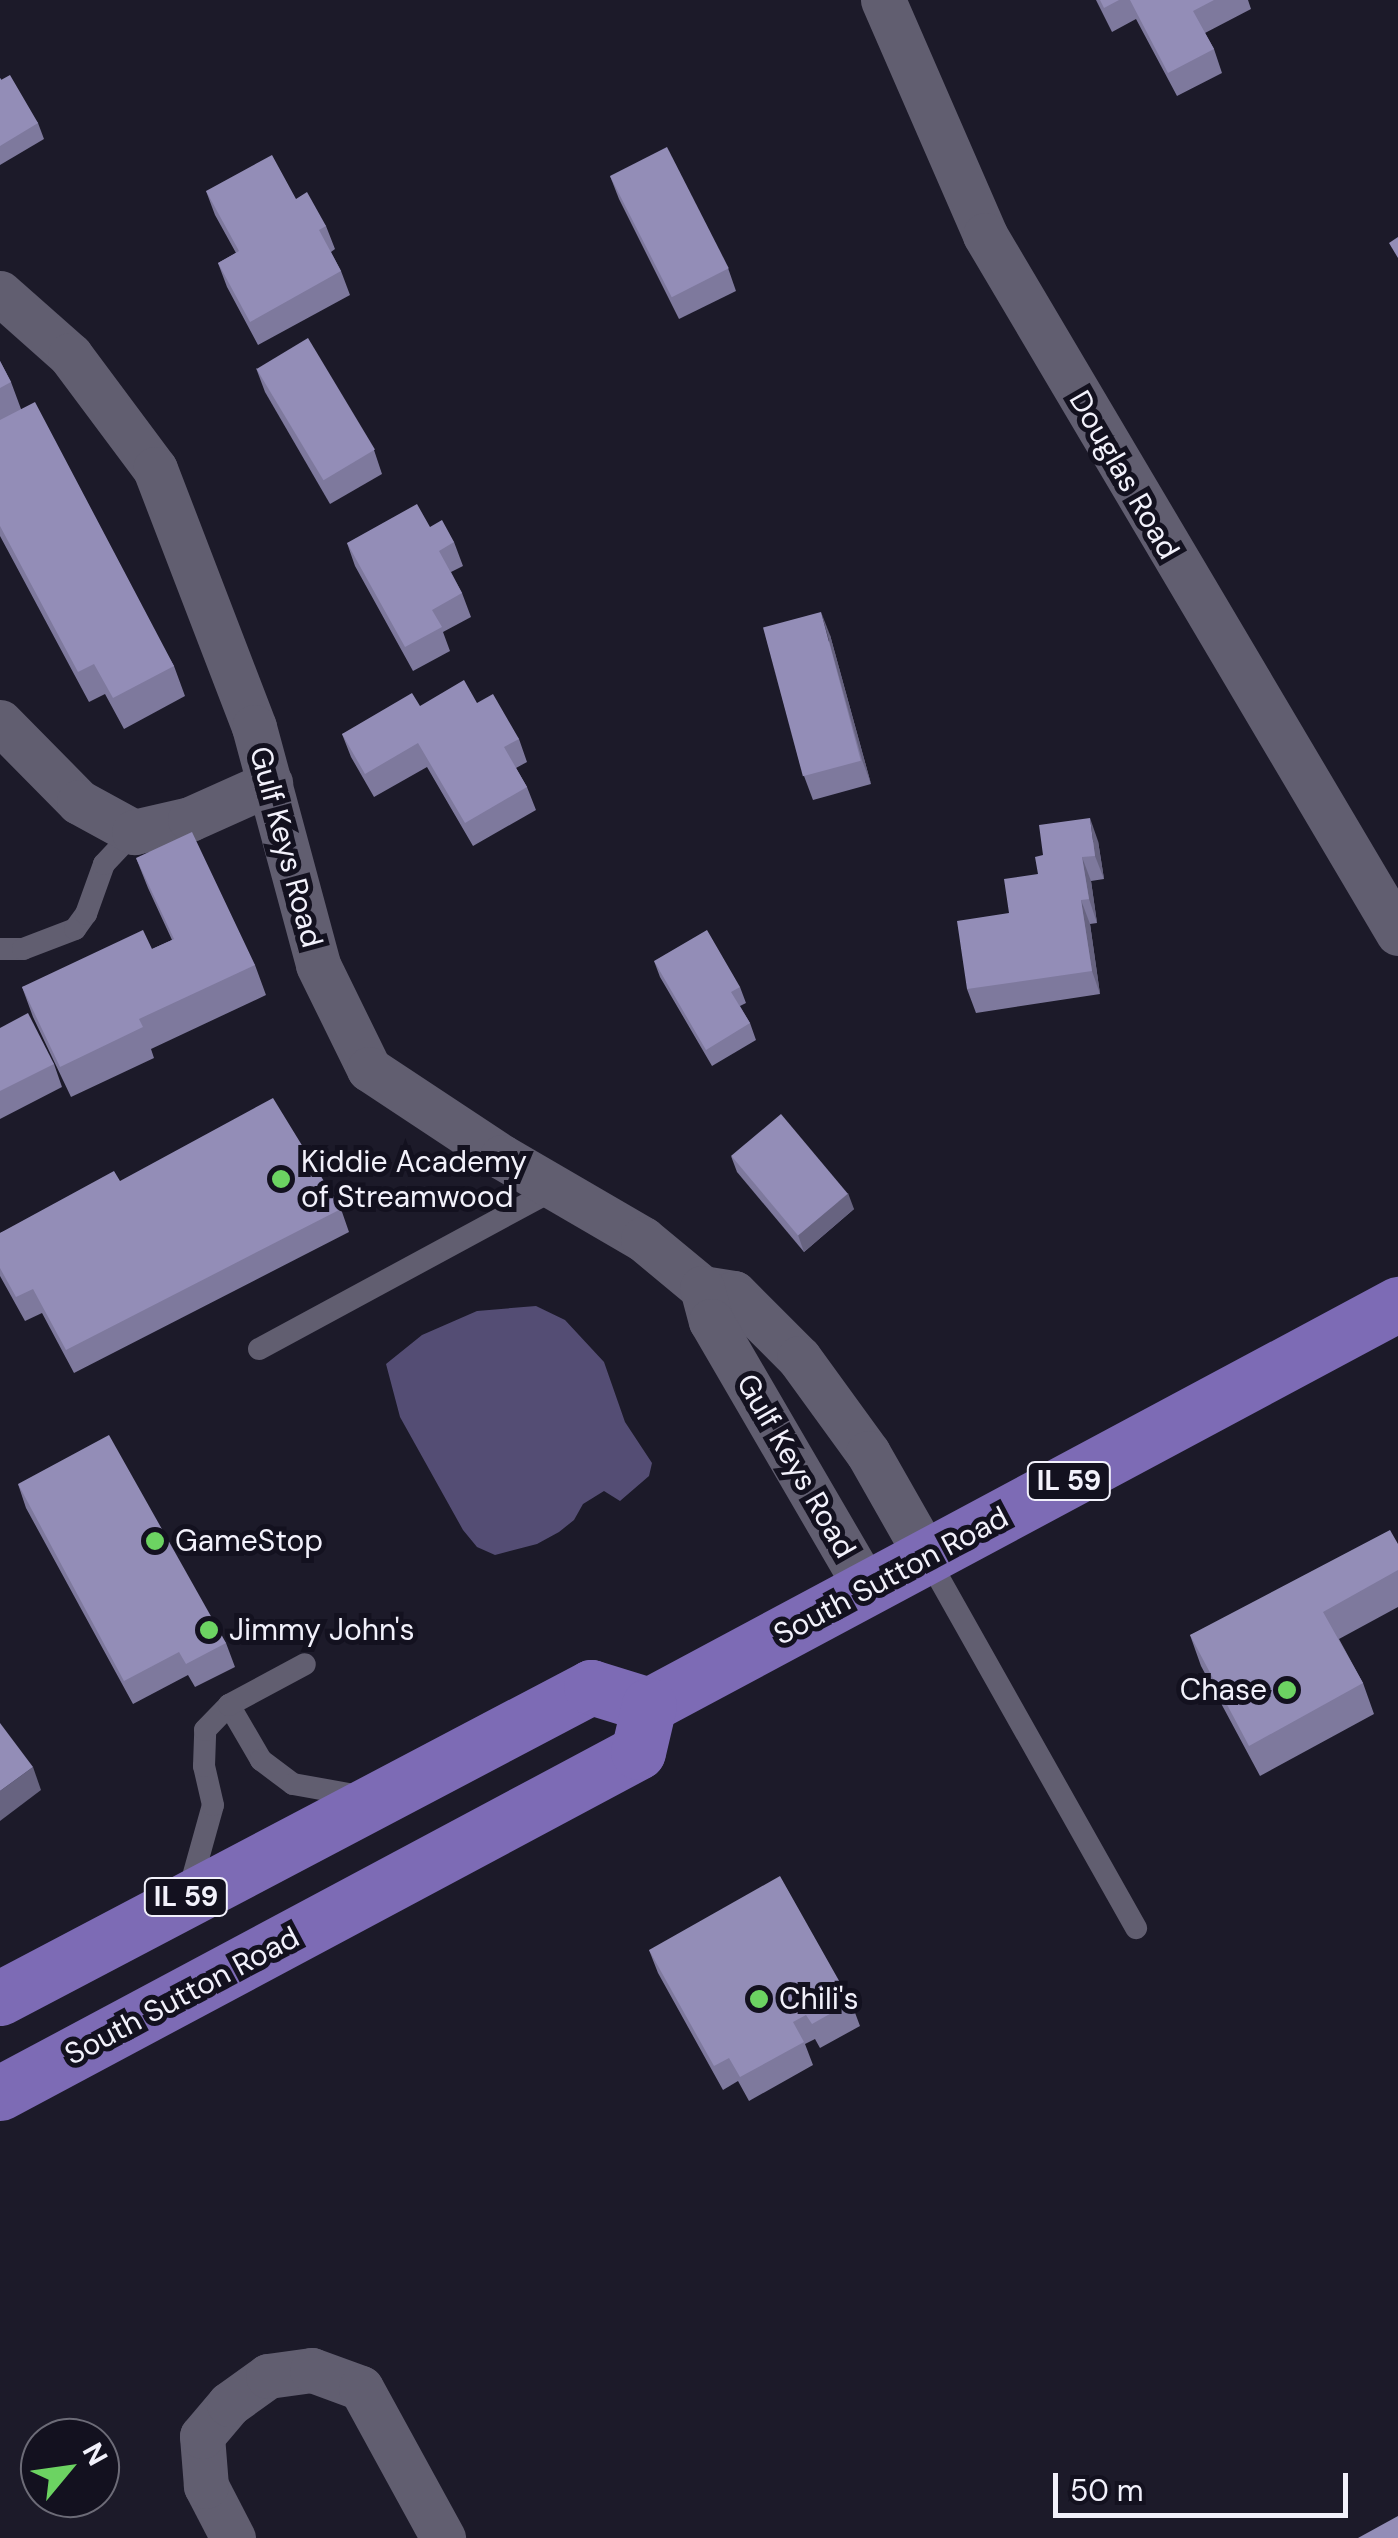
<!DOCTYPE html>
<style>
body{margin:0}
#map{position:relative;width:1398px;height:2538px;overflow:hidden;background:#1c1a29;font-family:"DM Sans",sans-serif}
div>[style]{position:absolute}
.water>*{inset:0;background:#544d74}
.lane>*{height:22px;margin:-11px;padding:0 11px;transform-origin:11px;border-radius:11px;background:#615e70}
.street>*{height:45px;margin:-22.5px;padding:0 22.5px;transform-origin:22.5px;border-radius:22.5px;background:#615e70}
.primary>*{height:55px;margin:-27.5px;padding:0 27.5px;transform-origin:27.5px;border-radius:27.5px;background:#7d6bb5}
.wall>*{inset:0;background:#7e799d}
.shaded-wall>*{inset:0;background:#676380}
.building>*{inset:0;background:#938db7;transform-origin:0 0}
.dots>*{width:28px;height:28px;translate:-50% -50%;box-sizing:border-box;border:5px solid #13111f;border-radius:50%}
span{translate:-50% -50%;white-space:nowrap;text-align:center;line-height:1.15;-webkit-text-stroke:10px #13111f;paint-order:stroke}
.shield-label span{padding:2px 8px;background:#13111f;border:2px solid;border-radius:8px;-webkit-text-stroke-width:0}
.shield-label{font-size:28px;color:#f2f1fb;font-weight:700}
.street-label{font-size:30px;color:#f2f1fb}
.poi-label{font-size:30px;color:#f2f1fb}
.left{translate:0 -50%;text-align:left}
.right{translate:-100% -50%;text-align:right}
.north{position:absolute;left:20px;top:2418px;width:100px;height:100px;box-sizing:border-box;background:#13111f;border:2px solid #6c6b77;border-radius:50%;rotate:61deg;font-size:28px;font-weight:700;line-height:40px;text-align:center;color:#f2f1fb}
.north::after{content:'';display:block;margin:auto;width:35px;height:45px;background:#6cd362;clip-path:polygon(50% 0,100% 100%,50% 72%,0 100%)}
.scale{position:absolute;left:1053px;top:2473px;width:295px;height:45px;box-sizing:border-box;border:5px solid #f2f1fb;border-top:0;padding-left:12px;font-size:30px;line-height:35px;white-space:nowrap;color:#f2f1fb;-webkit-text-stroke:8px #13111f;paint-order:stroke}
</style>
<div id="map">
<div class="water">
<div style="clip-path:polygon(536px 1306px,565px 1320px,604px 1362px,625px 1422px,652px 1463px,649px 1476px,620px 1501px,604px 1491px,583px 1504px,574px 1520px,559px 1532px,537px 1544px,495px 1555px,477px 1547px,463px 1530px,400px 1417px,386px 1364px,422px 1335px,477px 1311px)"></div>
</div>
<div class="lane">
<div style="left:0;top:949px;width:23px"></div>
<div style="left:23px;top:949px;width:56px;rotate:-21deg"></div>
<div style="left:75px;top:929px;width:19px;rotate:-54deg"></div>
<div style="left:86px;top:914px;width:53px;rotate:-70.2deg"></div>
<div style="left:104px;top:864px;width:44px;rotate:-46.8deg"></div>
<div style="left:259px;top:1349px;width:339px;rotate:-28.4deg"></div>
<div style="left:927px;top:1557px;width:426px;rotate:60.6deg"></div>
<div style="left:229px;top:1705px;width:64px;rotate:59.8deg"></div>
<div style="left:261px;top:1760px;width:40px;rotate:37deg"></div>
<div style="left:293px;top:1784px;width:68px;rotate:10.2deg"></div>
<div style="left:189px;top:1891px;width:89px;rotate:-74.4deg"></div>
<div style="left:213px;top:1805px;width:40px;rotate:-103deg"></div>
<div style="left:204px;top:1766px;width:36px;rotate:-88deg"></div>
<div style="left:205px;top:1730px;width:35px;rotate:-46deg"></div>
<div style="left:229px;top:1705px;width:86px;rotate:-28.3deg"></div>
</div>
<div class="street">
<div style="left:883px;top:0;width:256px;rotate:66.5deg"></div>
<div style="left:985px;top:235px;width:811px;rotate:59.39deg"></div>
<div style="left:0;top:293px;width:94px;rotate:41.5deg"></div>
<div style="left:70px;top:355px;width:142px;rotate:53.3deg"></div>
<div style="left:155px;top:469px;width:276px;rotate:69deg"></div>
<div style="left:254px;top:727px;width:246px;rotate:74.9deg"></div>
<div style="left:318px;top:965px;width:116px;rotate:63.9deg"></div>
<div style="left:369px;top:1069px;width:159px;rotate:33.5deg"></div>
<div style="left:502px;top:1157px;width:163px;rotate:30.2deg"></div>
<div style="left:643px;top:1239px;width:77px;rotate:39.7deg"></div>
<div style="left:702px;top:1288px;width:32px;rotate:9deg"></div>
<div style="left:734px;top:1293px;width:92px;rotate:45deg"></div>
<div style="left:799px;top:1358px;width:117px;rotate:54deg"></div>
<div style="left:868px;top:1453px;width:120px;rotate:60.4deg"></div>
<div style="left:0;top:722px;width:112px;rotate:45.4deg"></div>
<div style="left:79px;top:802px;width:63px;rotate:28.6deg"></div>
<div style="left:134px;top:832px;width:57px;rotate:-13.1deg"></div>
<div style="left:190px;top:819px;width:88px;rotate:-24.2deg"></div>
<div style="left:702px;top:1288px;width:34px;rotate:75deg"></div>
<div style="left:711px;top:1321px;width:310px;rotate:59.8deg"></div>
<div style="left:233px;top:2538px;width:59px;rotate:-117.4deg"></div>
<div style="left:206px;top:2486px;width:50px;rotate:-94.6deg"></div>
<div style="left:202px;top:2436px;width:42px;rotate:-49.8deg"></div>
<div style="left:229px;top:2404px;width:48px;rotate:-35.7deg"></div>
<div style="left:268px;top:2376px;width:44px;rotate:-7.8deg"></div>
<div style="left:312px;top:2370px;width:52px;rotate:20.2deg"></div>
<div style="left:361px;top:2388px;width:171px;rotate:61.3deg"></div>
</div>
<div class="primary">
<div style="left:0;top:1998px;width:668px;rotate:-27.75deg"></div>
<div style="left:591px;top:1687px;width:61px;rotate:17.2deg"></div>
<div style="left:649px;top:1705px;width:850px;rotate:-28.16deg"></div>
<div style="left:0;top:2093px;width:723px;rotate:-28.12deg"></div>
<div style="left:638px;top:1752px;width:48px;rotate:-76.8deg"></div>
</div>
<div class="wall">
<div style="clip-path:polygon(1096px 0,1248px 0,1251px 9px,1205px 33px,1214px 49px,1222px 73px,1177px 96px,1136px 19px,1112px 32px)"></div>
<div style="clip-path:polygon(0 78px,38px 123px,44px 139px,0 165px)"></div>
<div style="clip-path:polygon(610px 176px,728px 268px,736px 291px,679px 319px,619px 199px)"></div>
<div style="clip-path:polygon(206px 191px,296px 199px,326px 226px,335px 249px,331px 252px,341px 271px,350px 295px,258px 345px,227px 287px,218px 263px,236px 253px,215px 215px)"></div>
<div style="clip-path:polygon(0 361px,11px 382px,21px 409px,174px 666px,185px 696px,124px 729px,105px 694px,89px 702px,0 536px)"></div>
<div style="clip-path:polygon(256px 368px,374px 450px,382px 474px,330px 504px,265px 392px)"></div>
<div style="clip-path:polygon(430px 527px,454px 542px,463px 566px,451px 572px,462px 593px,471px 617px,443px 632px,450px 651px,413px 671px,355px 566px,347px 543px)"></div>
<div style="clip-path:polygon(830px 635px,871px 784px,813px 800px,804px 776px)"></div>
<div style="clip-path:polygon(477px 703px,519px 739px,527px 762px,516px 768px,527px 787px,536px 810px,473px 846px,427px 767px,374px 797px,351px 757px,342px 734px,420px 706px)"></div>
<div style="clip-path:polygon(1098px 841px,1104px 879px,1091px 881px,1097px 923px,1090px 924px,1100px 994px,976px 1013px,967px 989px,1009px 913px,1038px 874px,1043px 855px)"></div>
<div style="clip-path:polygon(136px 858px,255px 965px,266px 995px,151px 1049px,154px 1058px,71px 1097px,33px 1017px,22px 987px,152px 949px,172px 940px,148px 888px)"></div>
<div style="clip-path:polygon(654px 961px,740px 987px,746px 1003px,740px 1006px,750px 1023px,756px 1040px,712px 1066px,660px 977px)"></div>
<div style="clip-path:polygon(0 1028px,54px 1064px,62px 1087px,0 1119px)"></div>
<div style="clip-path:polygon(731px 1156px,854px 1209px,804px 1252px,737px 1172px)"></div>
<div style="clip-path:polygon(120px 1181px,341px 1209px,349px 1232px,74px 1373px,42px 1313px,25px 1321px,0 1276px,0 1233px)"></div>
<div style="clip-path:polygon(18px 1484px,226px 1643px,235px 1667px,195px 1687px,188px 1675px,133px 1704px,26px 1508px)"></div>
<div style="clip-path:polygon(1398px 1544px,1398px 1607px,1339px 1639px,1363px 1683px,1374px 1714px,1260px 1776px,1201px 1666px,1190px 1635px)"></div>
<div style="clip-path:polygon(649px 1950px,851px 2002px,860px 2026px,820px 2048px,815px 2039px,805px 2044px,813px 2065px,749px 2101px,738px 2081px,723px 2090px,658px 1973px)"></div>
</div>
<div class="shaded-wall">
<div style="clip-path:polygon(821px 612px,830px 635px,871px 784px,862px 760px)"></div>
<div style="clip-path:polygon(1090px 818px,1098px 841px,1104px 879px,1095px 856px)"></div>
<div style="clip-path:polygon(1082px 857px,1091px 881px,1097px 923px,1089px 899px)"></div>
<div style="clip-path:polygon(1081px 900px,1090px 924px,1100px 994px,1092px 971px)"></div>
<div style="clip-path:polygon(848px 1193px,854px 1209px,804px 1252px,798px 1235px)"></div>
<div style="clip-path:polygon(33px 1767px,41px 1790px,0 1821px,0 1791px)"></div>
</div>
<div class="building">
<div style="clip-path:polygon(1100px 0,1119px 0,1104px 8px)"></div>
<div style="clip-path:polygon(1130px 0,1214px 0,1193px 11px,1214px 49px,1168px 73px)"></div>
<div style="clip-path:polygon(10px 75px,38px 123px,0 146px,0 78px,1px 80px)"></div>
<div style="left:667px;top:147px;width:136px;height:64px;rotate:63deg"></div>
<div style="clip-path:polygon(272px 155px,296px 199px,307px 192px,326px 226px,319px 230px,341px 271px,250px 322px,218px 263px,239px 251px,206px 191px)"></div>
<div style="clip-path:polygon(1398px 237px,1398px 258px,1389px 243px)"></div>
<div style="left:308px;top:338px;width:130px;height:60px;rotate:59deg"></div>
<div style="clip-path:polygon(0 361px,11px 382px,0 388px)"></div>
<div style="clip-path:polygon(35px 402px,174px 666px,113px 698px,94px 664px,78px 672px,0 526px,0 420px)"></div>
<div style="clip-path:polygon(417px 504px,430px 527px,442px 520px,454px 542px,439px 551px,462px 593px,432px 610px,442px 627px,405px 647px,347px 543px)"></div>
<div style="left:821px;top:612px;width:154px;height:60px;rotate:75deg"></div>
<div style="clip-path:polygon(464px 680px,477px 703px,493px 694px,519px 739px,504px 747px,527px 787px,465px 823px,418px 743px,365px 774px,342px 734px,412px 693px,420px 706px)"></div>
<div style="clip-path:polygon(1090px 818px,1095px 856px,1082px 857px,1089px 899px,1081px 900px,1092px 971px,967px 989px,957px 921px,1009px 913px,1004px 879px,1038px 874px,1035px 857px,1043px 855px,1039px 825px)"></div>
<div style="clip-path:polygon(192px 832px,255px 965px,139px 1019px,143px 1027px,60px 1067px,22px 987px,143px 930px,152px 949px,174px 939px,136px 858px)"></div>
<div style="clip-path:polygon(707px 930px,740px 987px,731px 992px,750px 1023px,706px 1050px,654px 961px)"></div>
<div style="clip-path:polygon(28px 1013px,54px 1064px,0 1091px,0 1028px)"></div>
<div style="clip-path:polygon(273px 1098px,341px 1209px,66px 1350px,33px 1289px,16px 1297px,0 1268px,0 1233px,114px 1171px,120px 1181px)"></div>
<div style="left:781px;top:1114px;width:104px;height:65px;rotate:50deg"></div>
<div style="clip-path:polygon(109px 1435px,226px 1643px,186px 1664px,179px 1652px,124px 1681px,18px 1484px)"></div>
<div style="clip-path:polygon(1390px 1530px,1398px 1544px,1398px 1570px,1323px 1612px,1363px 1683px,1249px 1746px,1190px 1635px)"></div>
<div style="clip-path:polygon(0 1723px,33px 1767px,0 1791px)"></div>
<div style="clip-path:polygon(780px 1876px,851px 2002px,812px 2024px,806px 2015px,793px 2022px,804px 2042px,740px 2077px,729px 2058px,714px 2066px,649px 1950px)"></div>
<div style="clip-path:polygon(1398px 2516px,1398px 2538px,1358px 2538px)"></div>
</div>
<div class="dots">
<div style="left:281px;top:1179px;background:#6cd362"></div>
<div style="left:155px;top:1541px;background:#6cd362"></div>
<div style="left:209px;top:1630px;background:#6cd362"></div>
<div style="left:1287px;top:1690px;background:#6cd362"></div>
<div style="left:759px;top:1999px;background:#6cd362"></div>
</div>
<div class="shield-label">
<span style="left:1069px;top:1481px">IL 59</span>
<span style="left:186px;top:1897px">IL 59</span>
</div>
<div class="street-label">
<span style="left:1124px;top:475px;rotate:60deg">Douglas Road</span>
<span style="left:286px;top:847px;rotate:75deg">Gulf Keys Road</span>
<span style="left:796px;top:1466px;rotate:60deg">Gulf Keys Road</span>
<span style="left:891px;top:1576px;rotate:-28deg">South Sutton Road</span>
<span style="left:182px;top:1996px;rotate:-28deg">South Sutton Road</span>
</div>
<div class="poi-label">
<span class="left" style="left:301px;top:1179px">Kiddie Academy<br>of Streamwood</span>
<span class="left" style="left:175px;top:1541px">GameStop</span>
<span class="left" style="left:229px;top:1630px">Jimmy John's</span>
<span class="right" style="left:1267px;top:1690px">Chase</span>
<span class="left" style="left:779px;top:1999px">Chili's</span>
</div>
<div class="north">N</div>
<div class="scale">50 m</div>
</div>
